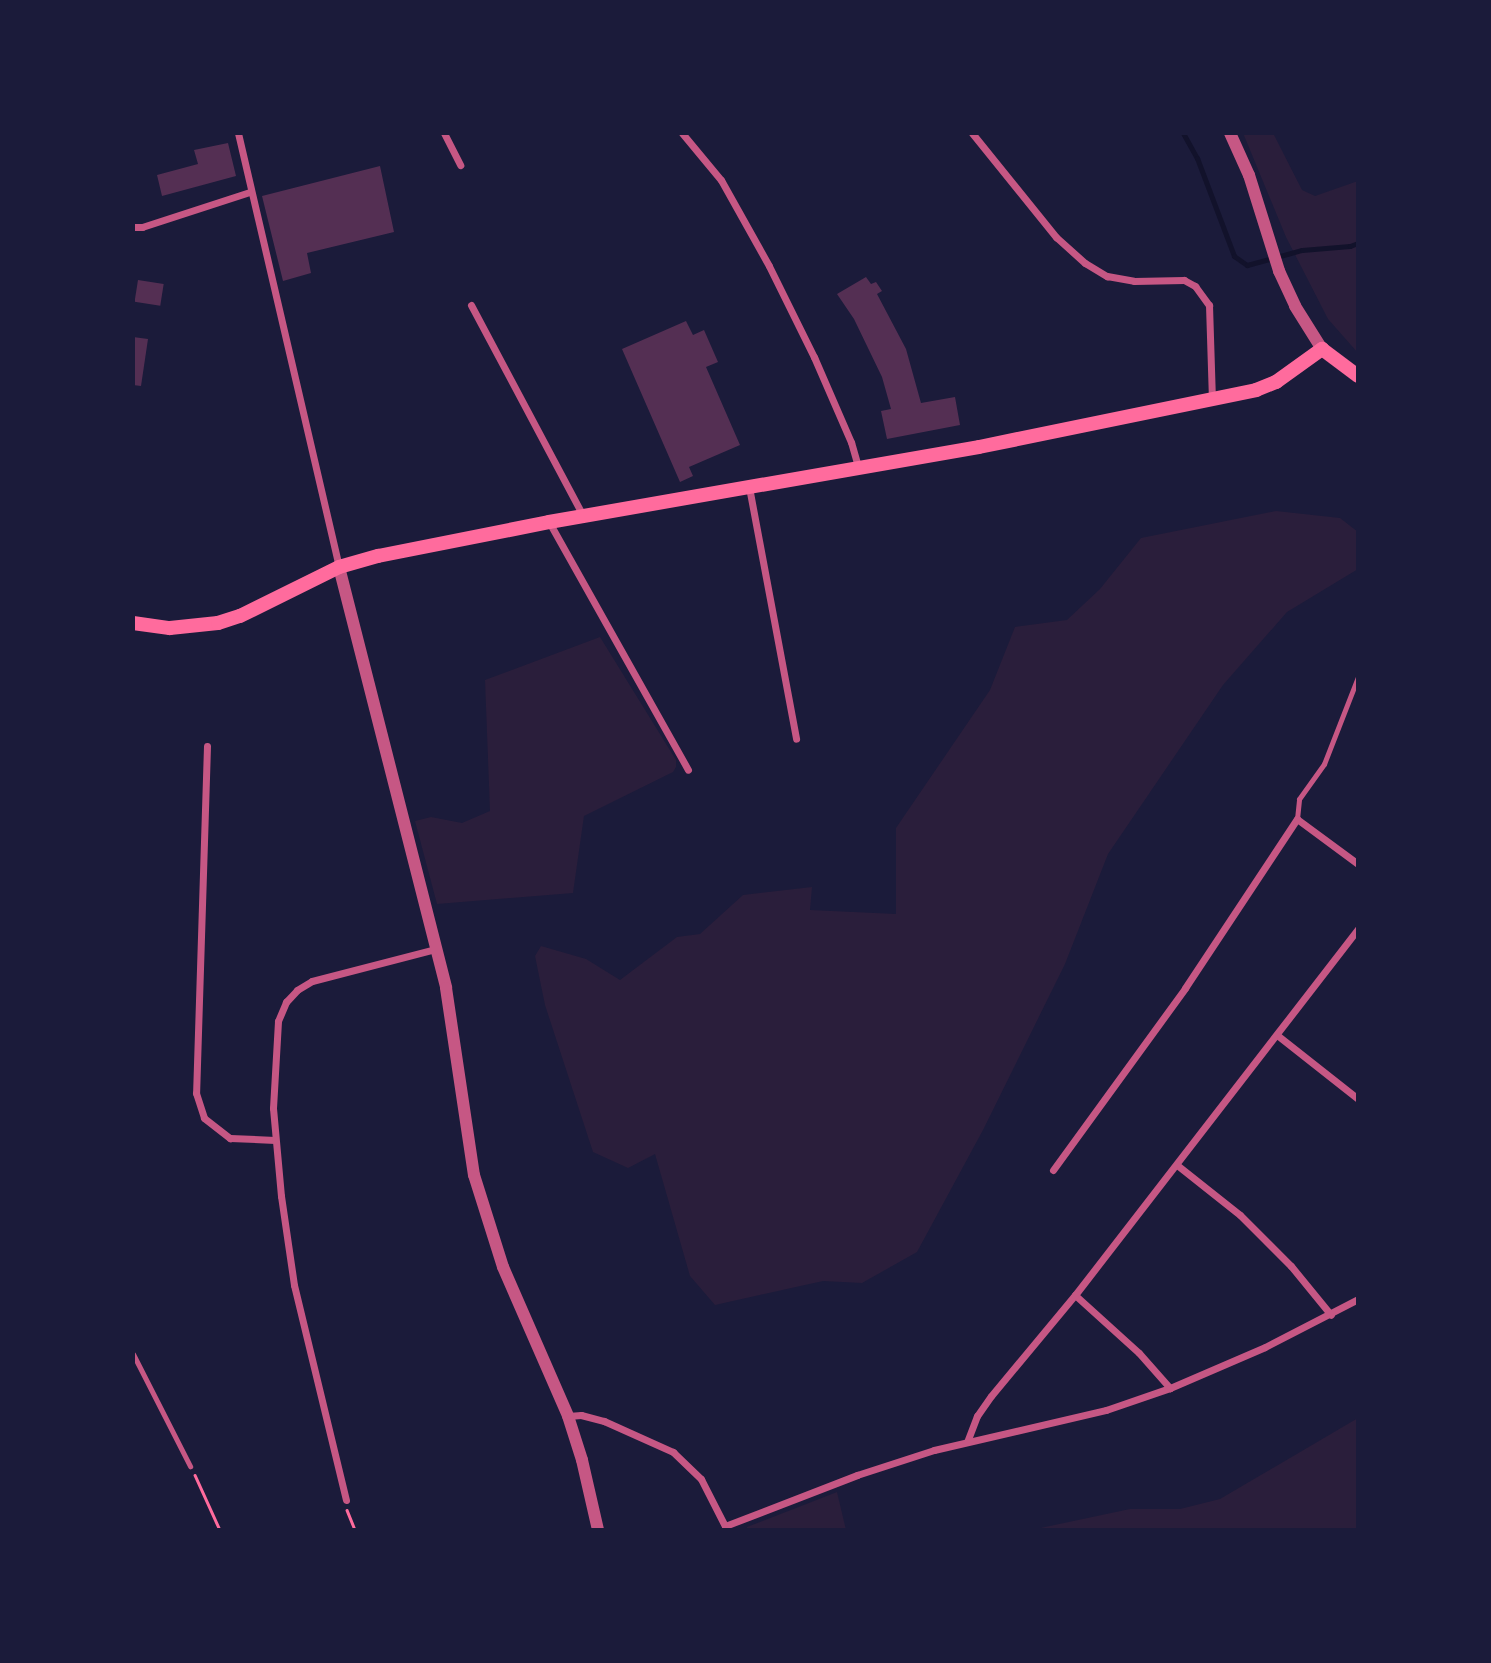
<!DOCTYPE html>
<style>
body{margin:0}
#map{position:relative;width:1491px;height:1663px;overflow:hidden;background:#1b1b3a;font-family:"Roboto Condensed",sans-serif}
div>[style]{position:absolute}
.green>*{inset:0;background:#2a1e3b}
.stream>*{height:5px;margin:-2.5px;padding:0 2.5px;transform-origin:2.5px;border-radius:2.5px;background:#12122b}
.building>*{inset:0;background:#542f53;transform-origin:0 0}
.path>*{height:2.5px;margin:-1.25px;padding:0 1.25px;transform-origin:1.25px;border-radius:1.25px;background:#ff6b9d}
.service>*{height:5px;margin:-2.5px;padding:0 2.5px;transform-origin:2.5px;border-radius:2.5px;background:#c65784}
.minor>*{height:7px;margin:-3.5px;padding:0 3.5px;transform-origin:3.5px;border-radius:3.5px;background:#c65784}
.tertiary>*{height:12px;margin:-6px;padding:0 6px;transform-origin:6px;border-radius:6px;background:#c65784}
.secondary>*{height:14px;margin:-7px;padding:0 7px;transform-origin:7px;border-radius:7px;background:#ff6b9d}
span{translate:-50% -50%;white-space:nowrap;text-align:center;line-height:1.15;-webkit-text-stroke:7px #1b1b3a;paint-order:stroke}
.frame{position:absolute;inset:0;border:135px solid #1b1b3a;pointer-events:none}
</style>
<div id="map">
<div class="green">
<div style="clip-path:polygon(1243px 133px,1273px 133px,1302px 190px,1315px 196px,1358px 181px,1358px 353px,1328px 319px,1286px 237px)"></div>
<div style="clip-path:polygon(1276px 511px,1340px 518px,1358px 532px,1358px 569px,1287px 612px,1223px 685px,1108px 854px,1065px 964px,983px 1130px,917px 1252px,862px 1283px,823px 1281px,715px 1305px,690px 1276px,655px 1154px,628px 1168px,593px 1152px,545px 1005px,535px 956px,541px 946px,586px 959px,620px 980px,677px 937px,700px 934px,743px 895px,812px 887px,810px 910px,896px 914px,896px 828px,990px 690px,1015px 627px,1067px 620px,1100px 589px,1141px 538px)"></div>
<div style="clip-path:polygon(600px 637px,676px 760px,676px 767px,673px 772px,584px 816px,573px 893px,437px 904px,415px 821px,431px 817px,462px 823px,490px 811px,485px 680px)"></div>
<div style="clip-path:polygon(1358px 1418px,1358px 1530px,1031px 1530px,1130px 1509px,1180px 1509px,1220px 1499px)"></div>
<div style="clip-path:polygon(837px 1492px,846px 1530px,746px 1530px,747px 1527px)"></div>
</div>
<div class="stream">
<div style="left:1183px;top:133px;width:29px;rotate:61deg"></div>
<div style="left:1197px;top:158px;width:105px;rotate:69.3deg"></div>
<div style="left:1234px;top:256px;width:16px;rotate:35deg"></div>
<div style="left:1247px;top:265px;width:57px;rotate:-15.3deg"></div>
<div style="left:1302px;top:250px;width:48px;rotate:-4.8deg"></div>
<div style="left:1350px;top:246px;width:9px;rotate:-21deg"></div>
</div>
<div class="building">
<div style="clip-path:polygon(228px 143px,236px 176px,162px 196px,157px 175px,198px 164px,194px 150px)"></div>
<div style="clip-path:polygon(380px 166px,394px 232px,307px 253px,311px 273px,283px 281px,262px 196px)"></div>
<div style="clip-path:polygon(866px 277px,871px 284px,876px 282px,882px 291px,877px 294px,906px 349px,921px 403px,955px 397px,960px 425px,887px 439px,881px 411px,891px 409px,882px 377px,854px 319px,837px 294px)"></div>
<div style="left:138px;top:280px;width:26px;height:22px;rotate:9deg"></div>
<div style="clip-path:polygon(686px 321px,693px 335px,704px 330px,718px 362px,706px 367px,740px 445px,689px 467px,693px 476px,680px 482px,622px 349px)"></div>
<div style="clip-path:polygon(133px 337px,148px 339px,141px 386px,133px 385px)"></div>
</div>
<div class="path">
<div style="left:195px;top:1475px;width:60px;rotate:65.6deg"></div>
<div style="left:347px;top:1510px;width:22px;rotate:68deg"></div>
</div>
<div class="service">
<div style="left:1297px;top:819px;width:20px;rotate:-84deg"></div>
<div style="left:1299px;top:799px;width:43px;rotate:-54.5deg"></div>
<div style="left:1324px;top:764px;width:93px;rotate:-68.7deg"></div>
<div style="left:133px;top:1354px;width:126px;rotate:63deg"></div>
</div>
<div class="minor">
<div style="left:238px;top:133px;width:446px;rotate:76.9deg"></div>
<div style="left:444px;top:133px;width:36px;rotate:63deg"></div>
<div style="left:682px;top:133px;width:61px;rotate:50.3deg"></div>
<div style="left:721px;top:180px;width:98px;rotate:60.8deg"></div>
<div style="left:769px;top:266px;width:102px;rotate:63.7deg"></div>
<div style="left:814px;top:357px;width:93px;rotate:66.5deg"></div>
<div style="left:851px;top:442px;width:26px;rotate:74deg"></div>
<div style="left:972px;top:133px;width:134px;rotate:51.1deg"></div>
<div style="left:1056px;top:237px;width:39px;rotate:42deg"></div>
<div style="left:1085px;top:263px;width:26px;rotate:31deg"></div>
<div style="left:1107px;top:276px;width:27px;rotate:10deg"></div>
<div style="left:1134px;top:281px;width:50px;rotate:-1.1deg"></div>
<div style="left:1184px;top:280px;width:13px;rotate:29deg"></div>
<div style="left:1195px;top:286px;width:24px;rotate:54deg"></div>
<div style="left:1209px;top:305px;width:94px;rotate:88.2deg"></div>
<div style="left:133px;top:227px;width:9px"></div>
<div style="left:142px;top:227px;width:114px;rotate:-18deg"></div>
<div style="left:471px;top:305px;width:239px;rotate:62deg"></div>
<div style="left:749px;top:487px;width:256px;rotate:79.4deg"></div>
<div style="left:549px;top:522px;width:284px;rotate:60.7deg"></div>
<div style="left:207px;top:746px;width:347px;rotate:91.8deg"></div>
<div style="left:196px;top:1093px;width:26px;rotate:72deg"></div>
<div style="left:204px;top:1118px;width:33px;rotate:38deg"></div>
<div style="left:230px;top:1138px;width:45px;rotate:2.5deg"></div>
<div style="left:1277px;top:1035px;width:103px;rotate:38.3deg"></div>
<div style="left:1177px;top:1165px;width:80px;rotate:38.4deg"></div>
<div style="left:1240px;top:1215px;width:72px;rotate:45deg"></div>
<div style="left:1291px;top:1266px;width:63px;rotate:50.8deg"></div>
<div style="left:1053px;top:1170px;width:225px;rotate:-54deg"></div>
<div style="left:1185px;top:988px;width:203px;rotate:-56.5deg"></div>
<div style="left:1297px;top:819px;width:76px;rotate:36.4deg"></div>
<div style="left:1075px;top:1295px;width:86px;rotate:42.2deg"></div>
<div style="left:1139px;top:1353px;width:47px;rotate:48.5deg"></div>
<div style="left:568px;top:1416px;width:13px;rotate:-4deg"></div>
<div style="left:581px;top:1415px;width:24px;rotate:15deg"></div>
<div style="left:604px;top:1421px;width:76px;rotate:24.2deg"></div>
<div style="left:673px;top:1452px;width:39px;rotate:44deg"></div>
<div style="left:701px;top:1479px;width:55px;rotate:63deg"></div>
<div style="left:967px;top:1442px;width:28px;rotate:-69deg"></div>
<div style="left:977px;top:1416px;width:24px;rotate:-55deg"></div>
<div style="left:991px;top:1396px;width:131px;rotate:-50.3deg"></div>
<div style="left:1075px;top:1295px;width:463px;rotate:-52.3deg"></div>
<div style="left:346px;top:1500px;width:221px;rotate:-103.6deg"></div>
<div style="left:294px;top:1285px;width:90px;rotate:-98.3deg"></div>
<div style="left:281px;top:1196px;width:88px;rotate:-95.2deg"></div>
<div style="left:273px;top:1108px;width:87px;rotate:-86.7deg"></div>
<div style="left:278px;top:1021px;width:21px;rotate:-67deg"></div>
<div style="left:286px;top:1002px;width:16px;rotate:-47deg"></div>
<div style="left:297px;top:990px;width:17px;rotate:-31deg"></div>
<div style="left:312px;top:981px;width:128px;rotate:-14.5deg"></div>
<div style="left:725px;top:1526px;width:142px;rotate:-21.1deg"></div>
<div style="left:857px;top:1475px;width:81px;rotate:-18deg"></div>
<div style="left:934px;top:1450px;width:177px;rotate:-13.1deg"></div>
<div style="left:1106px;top:1410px;width:68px;rotate:-19deg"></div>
<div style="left:1170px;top:1388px;width:103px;rotate:-23.3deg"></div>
<div style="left:1265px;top:1347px;width:105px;rotate:-27.3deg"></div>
</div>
<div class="tertiary">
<div style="left:1230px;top:133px;width:46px;rotate:65.7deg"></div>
<div style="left:1249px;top:175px;width:101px;rotate:72.6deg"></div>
<div style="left:1279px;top:271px;width:38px;rotate:65deg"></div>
<div style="left:1295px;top:306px;width:51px;rotate:57.9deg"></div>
<div style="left:339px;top:567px;width:434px;rotate:75.7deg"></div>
<div style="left:446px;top:988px;width:189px;rotate:81.5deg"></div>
<div style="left:474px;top:1175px;width:96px;rotate:72.5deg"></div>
<div style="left:503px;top:1267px;width:163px;rotate:66.4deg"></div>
<div style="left:568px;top:1416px;width:46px;rotate:72.3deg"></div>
<div style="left:582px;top:1460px;width:72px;rotate:77.1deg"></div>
</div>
<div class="secondary">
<div style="left:133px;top:623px;width:37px;rotate:8deg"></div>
<div style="left:170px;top:628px;width:48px;rotate:-5.9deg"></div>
<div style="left:218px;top:623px;width:23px;rotate:-18deg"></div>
<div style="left:240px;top:616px;width:110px;rotate:-26.3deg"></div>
<div style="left:339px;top:567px;width:41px;rotate:-15.8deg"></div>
<div style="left:378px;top:556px;width:174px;rotate:-11.2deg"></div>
<div style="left:549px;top:522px;width:436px;rotate:-9.9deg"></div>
<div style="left:979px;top:447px;width:283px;rotate:-11.6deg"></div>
<div style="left:1256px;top:390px;width:22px;rotate:-22deg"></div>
<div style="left:1276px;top:382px;width:57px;rotate:-35.7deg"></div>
<div style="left:1322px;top:349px;width:45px;rotate:36.9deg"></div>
</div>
<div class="frame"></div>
</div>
